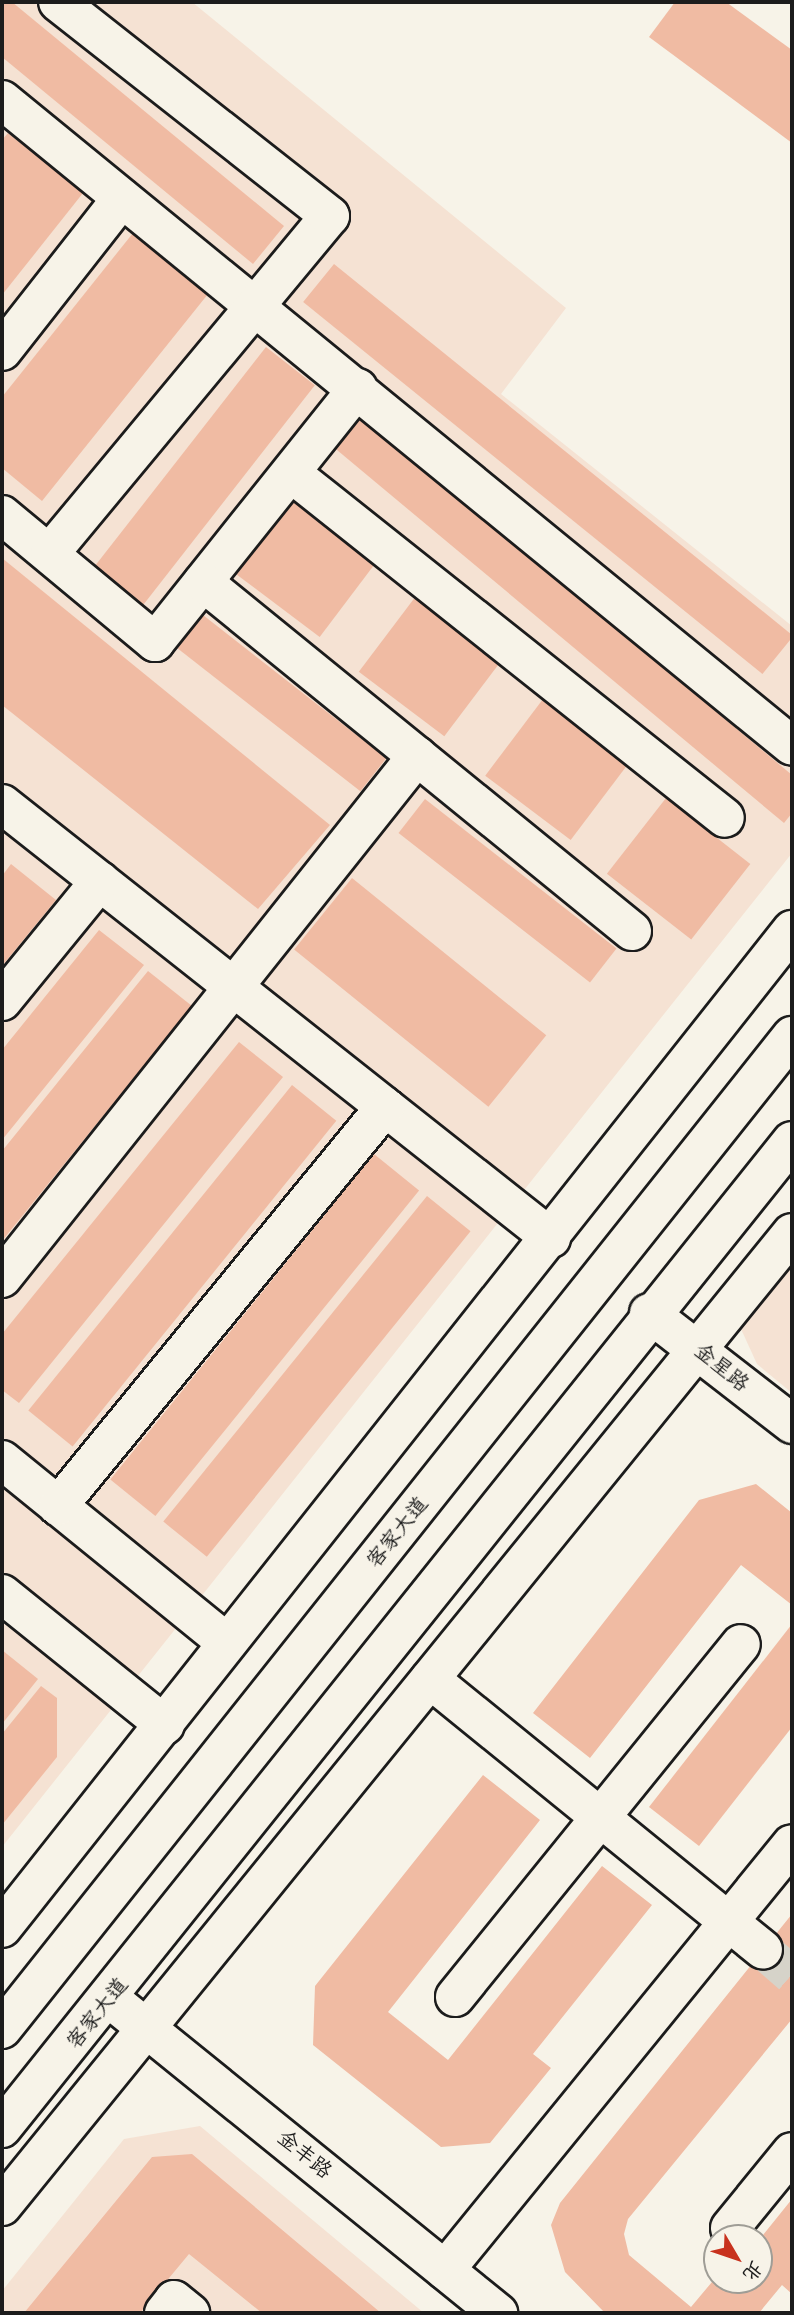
<!DOCTYPE html>
<meta charset="utf-8">
<style>
body{margin:0}
#map{position:relative;width:794px;height:2315px;overflow:hidden;background:#f7f3e8;font-family:Itim,"LXGW WenKai TC",sans-serif}
div>[style]{position:absolute}
.built>*{inset:0;background:#f5e2d3}
.building>*{inset:0;background:#f0bba3;transform-origin:0 0}
.minor-tunnel>*{height:38px;margin-top:-19px;transform-origin:0;background:repeating-linear-gradient(90deg,#d6d3c9 0 38px,transparent 0 57px)}
.roads{filter:drop-shadow(2px 0 #1c1c1c) drop-shadow(-2px 0 #1c1c1c) drop-shadow(0 2px #1c1c1c) drop-shadow(0 -2px #1c1c1c)}
.minor>*{height:38px;margin:-19px;padding:0 19px;transform-origin:19px;border-radius:19px;background:#f7f3e8}
.major>*{height:38px;margin:-19px;padding:0 19px;transform-origin:19px;border-radius:19px;background:#f7f3e8}
span{translate:-50% -50%;white-space:nowrap;text-align:center;line-height:1.15;-webkit-text-stroke:5px #f7f3e8;paint-order:stroke}
.street-label{font-size:21px;color:#1c1c1c}
.frame{position:absolute;inset:0;border:4px solid #1c1c1c;pointer-events:none}
.north{position:absolute;left:703px;top:2224px;width:70px;height:70px;box-sizing:border-box;background:#f7f3e8;border:2px solid #9f9d96;border-radius:50%;rotate:129deg;font-size:19px;font-weight:700;line-height:28px;text-align:center;color:#1c1c1c}
.north::after{content:'';display:block;margin:auto;width:24px;height:32px;background:#c8321e;clip-path:polygon(50% 0,100% 100%,50% 72%,0 100%)}
</style>
<div id="map">
<div class="built">
<div style="clip-path:polygon(2px 2px,192px 2px,566px 308px,501px 394px,792px 626px,792px 853px,2px 1847px)"></div>
<div style="clip-path:polygon(792px 1267px,792px 1393px,757px 1364px,741px 1329px)"></div>
<div style="clip-path:polygon(200px 2126px,424px 2313px,2px 2313px,2px 2291px,124px 2139px)"></div>
</div>
<div class="building">
<div style="clip-path:polygon(2px 2px,12px 2px,284px 226px,253px 264px,2px 57px)"></div>
<div style="clip-path:polygon(675px 2px,726px 2px,792px 50px,792px 143px,649px 37px)"></div>
<div style="clip-path:polygon(8px 133px,83px 193px,2px 295px,2px 140px)"></div>
<div style="clip-path:polygon(133px 233px,208px 294px,42px 501px,2px 468px,2px 397px)"></div>
<div style="left:334px;top:264px;width:591px;height:49px;rotate:39deg"></div>
<div style="left:266px;top:347px;width:62px;height:290px;rotate:38deg"></div>
<div style="clip-path:polygon(358px 413px,792px 775px,792px 813px,784px 823px,331px 445px)"></div>
<div style="left:292px;top:496px;width:107px;height:96px;rotate:37deg"></div>
<div style="clip-path:polygon(2px 558px,330px 825px,258px 909px,2px 705px)"></div>
<div style="left:416px;top:596px;width:107px;height:95px;rotate:37deg"></div>
<div style="left:194px;top:608px;width:244px;height:42px;rotate:38deg"></div>
<div style="left:543px;top:699px;width:107px;height:96px;rotate:37deg"></div>
<div style="left:666px;top:798px;width:107px;height:96px;rotate:38deg"></div>
<div style="left:425px;top:799px;width:243px;height:43px;rotate:38deg"></div>
<div style="clip-path:polygon(11px 864px,56px 900px,2px 966px,2px 876px)"></div>
<div style="left:352px;top:878px;width:250px;height:92px;rotate:39deg"></div>
<div style="clip-path:polygon(99px 930px,144px 965px,2px 1140px,2px 1050px)"></div>
<div style="clip-path:polygon(148px 971px,192px 1006px,2px 1241px,2px 1151px)"></div>
<div style="clip-path:polygon(239px 1042px,283px 1077px,19px 1403px,2px 1390px,2px 1334px)"></div>
<div style="left:292px;top:1085px;width:57px;height:419px;rotate:39deg"></div>
<div style="left:374px;top:1154px;width:58px;height:419px;rotate:39deg"></div>
<div style="left:427px;top:1196px;width:56px;height:419px;rotate:39deg"></div>
<div style="clip-path:polygon(756px 1484px,792px 1513px,792px 1605px,741px 1565px,590px 1758px,533px 1713px,699px 1500px)"></div>
<div style="clip-path:polygon(792px 1624px,792px 1727px,699px 1846px,649px 1807px)"></div>
<div style="clip-path:polygon(2px 1650px,38px 1679px,2px 1724px)"></div>
<div style="clip-path:polygon(41px 1686px,57px 1698px,57px 1757px,2px 1825px,2px 1734px)"></div>
<div style="clip-path:polygon(483px 1775px,540px 1820px,388px 2012px,448px 2060px,602px 1866px,652px 1905px,533px 2054px,551px 2068px,490px 2143px,441px 2147px,313px 2045px,315px 1986px)"></div>
<div style="clip-path:polygon(792px 1914px,792px 2019px,628px 2219px,624px 2234px,629px 2255px,691px 2307px,717px 2276px,759px 2280px,759px 2240px,792px 2199px,792px 2294px,782px 2285px,759px 2313px,605px 2313px,565px 2272px,551px 2225px,560px 2203px)"></div>
<div style="clip-path:polygon(192px 2154px,381px 2313px,262px 2313px,189px 2254px,140px 2313px,24px 2313px,152px 2157px)"></div>
</div>
<div class="minor-tunnel">
<div style="left:763px;top:1950px;width:38px;rotate:41deg"></div>
</div>
<div class="roads">
<div class="minor">
<div style="left:2px;top:100px;width:1020px;rotate:39.27deg"></div>
<div style="left:2px;top:351px;width:194px;rotate:-51.9deg"></div>
<div style="left:291px;top:473px;width:554px;rotate:38.48deg"></div>
<div style="left:2px;top:515px;width:199px;rotate:39.7deg"></div>
<div style="left:155px;top:642px;width:325px;rotate:-51.4deg"></div>
<div style="left:50px;top:553px;width:438px;rotate:-50.3deg"></div>
<div style="left:330px;top:216px;width:346px;rotate:-141.8deg"></div>
<div style="left:203px;top:582px;width:553px;rotate:39.13deg"></div>
<div style="left:2px;top:804px;width:700px;rotate:38.33deg"></div>
<div style="left:2px;top:1001px;width:155px;rotate:-50.8deg"></div>
<div style="left:2px;top:1278px;width:667px;rotate:-51.51deg"></div>
<div style="left:649px;top:1313px;width:181px;rotate:37.8deg"></div>
<div style="left:2px;top:1460px;width:289px;rotate:39.1deg"></div>
<div style="left:58px;top:1506px;width:516px;rotate:-50.66deg"></div>
<div style="left:2px;top:1594px;width:209px;rotate:38.8deg"></div>
<div style="left:430px;top:1679px;width:429px;rotate:39.1deg"></div>
<div style="left:2px;top:1928px;width:1273px;rotate:-51.64deg"></div>
<div style="left:455px;top:1997px;width:454px;rotate:-51deg"></div>
<div style="left:109px;top:1998px;width:501px;rotate:39deg"></div>
<div style="left:2px;top:2206px;width:1253px;rotate:-50.93deg"></div>
<div style="left:730px;top:2228px;width:98px;rotate:-50.8deg"></div>
<div style="left:445px;top:2270px;width:549px;rotate:-50.84deg"></div>
<div style="left:164px;top:2313px;width:16px;rotate:-52deg"></div>
<div style="left:174px;top:2300px;width:21px;rotate:39deg"></div>
</div>
<div class="major">
<div style="left:2px;top:2029px;width:1269px;rotate:-51.5deg"></div>
<div style="left:2px;top:2128px;width:1264px;rotate:-51.33deg"></div>
</div>
</div>
<div class="street-label">
<span style="left:722px;top:1367px;rotate:39deg">金星路</span>
<span style="left:397px;top:1532px;rotate:-51deg">客家大道</span>
<span style="left:97px;top:2013px;rotate:-51deg">客家大道</span>
<span style="left:305px;top:2154px;rotate:39deg">金丰路</span>
</div>
<div class="frame"></div>
<div class="north">北</div>
</div>
